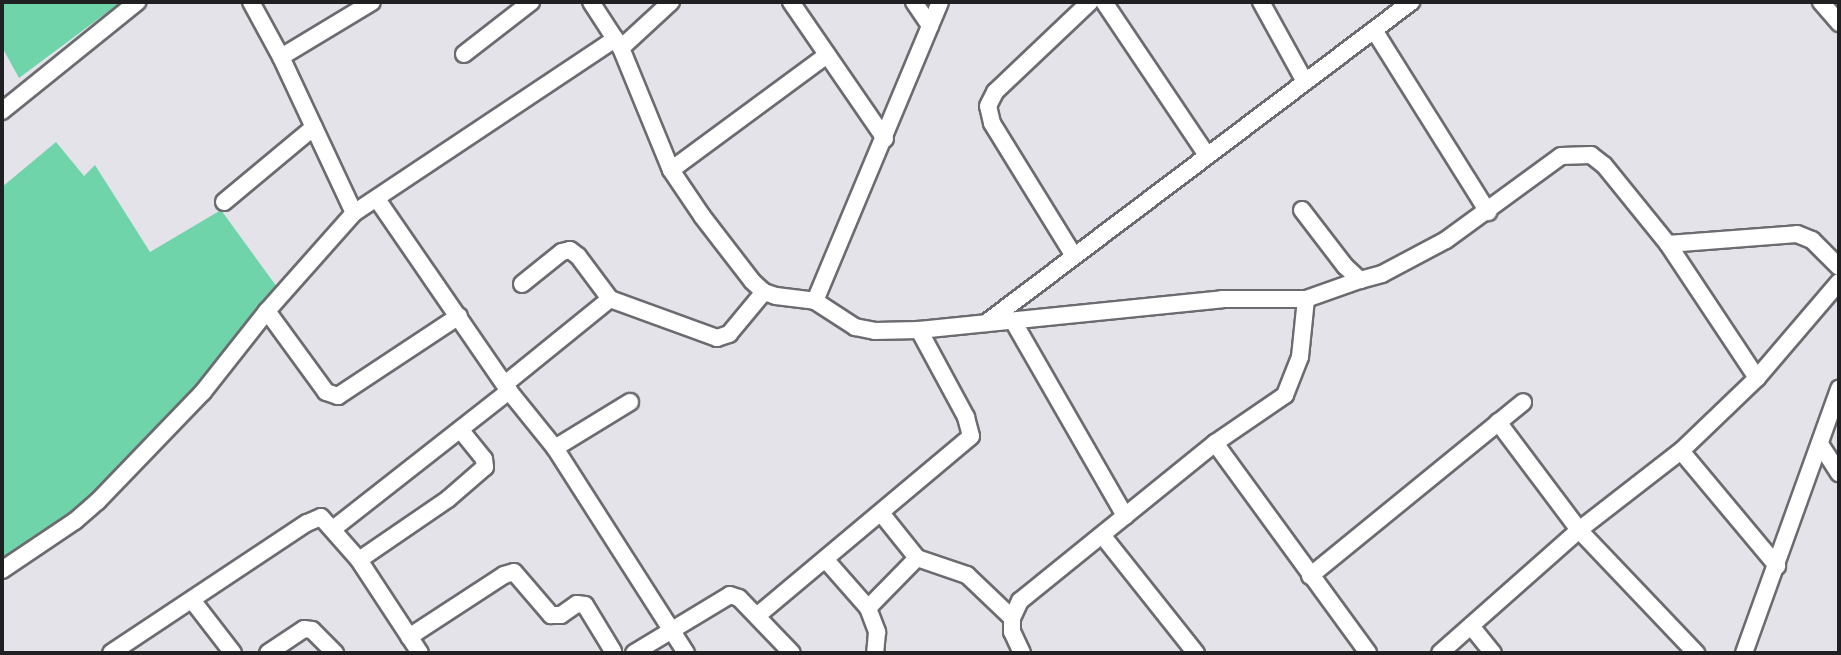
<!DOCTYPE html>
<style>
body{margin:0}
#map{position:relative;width:1841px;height:655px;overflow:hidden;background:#e4e3e9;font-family:"IBM Plex Sans",sans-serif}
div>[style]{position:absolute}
.green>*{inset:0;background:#70d4ab}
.roads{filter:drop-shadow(2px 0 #6c6b70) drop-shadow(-2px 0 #6c6b70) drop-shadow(0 2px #6c6b70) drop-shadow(0 -2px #6c6b70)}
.minor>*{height:16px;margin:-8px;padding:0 8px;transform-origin:8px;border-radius:8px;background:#fff}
span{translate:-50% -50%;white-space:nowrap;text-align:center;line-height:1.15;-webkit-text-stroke:7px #e4e3e9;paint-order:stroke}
.frame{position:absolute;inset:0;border:4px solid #202022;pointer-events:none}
</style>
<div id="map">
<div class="green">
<div style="clip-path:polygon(2px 2px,121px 2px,19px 78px,2px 47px)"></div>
<div style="clip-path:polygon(56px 142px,84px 176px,95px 165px,150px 252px,221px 210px,277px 287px,213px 377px,67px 522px,2px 560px,2px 187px)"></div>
</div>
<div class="roads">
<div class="minor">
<div style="left:251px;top:2px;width:63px;rotate:61.4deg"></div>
<div style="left:281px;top:57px;width:172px;rotate:64.9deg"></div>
<div style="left:591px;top:2px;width:55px;rotate:56.9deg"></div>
<div style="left:621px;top:48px;width:132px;rotate:67.7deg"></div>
<div style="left:671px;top:170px;width:55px;rotate:56deg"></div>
<div style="left:702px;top:216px;width:82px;rotate:52.4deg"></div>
<div style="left:752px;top:281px;width:16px;rotate:43deg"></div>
<div style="left:764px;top:292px;width:13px;rotate:18deg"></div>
<div style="left:776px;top:296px;width:39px;rotate:7deg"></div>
<div style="left:815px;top:301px;width:48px;rotate:33deg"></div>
<div style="left:855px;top:327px;width:20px;rotate:11deg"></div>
<div style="left:875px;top:331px;width:44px;rotate:-1.3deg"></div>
<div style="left:919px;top:330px;width:305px;rotate:-5.8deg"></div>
<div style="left:1222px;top:299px;width:84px"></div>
<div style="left:1306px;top:299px;width:57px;rotate:-19.4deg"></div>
<div style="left:791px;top:2px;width:166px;rotate:55.5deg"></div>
<div style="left:914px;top:2px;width:29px;rotate:56deg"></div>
<div style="left:1104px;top:2px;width:183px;rotate:56.1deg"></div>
<div style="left:1261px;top:2px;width:89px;rotate:61.1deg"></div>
<div style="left:1821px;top:2px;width:28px;rotate:49deg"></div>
<div style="left:1374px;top:30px;width:215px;rotate:57.9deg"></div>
<div style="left:621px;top:48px;width:68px;rotate:-42.6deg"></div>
<div style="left:464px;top:54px;width:85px;rotate:-37.8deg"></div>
<div style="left:281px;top:57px;width:106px;rotate:-31.1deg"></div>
<div style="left:2px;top:111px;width:174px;rotate:-38.9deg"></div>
<div style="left:671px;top:170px;width:194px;rotate:-36.4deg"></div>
<div style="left:377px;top:199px;width:233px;rotate:55.5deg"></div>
<div style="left:509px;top:391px;width:73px;rotate:51.1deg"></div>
<div style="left:555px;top:448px;width:243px;rotate:57.4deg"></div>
<div style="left:224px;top:202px;width:117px;rotate:-39.8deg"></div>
<div style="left:1302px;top:210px;width:71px;rotate:52.5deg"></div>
<div style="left:1345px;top:266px;width:21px;rotate:43deg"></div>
<div style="left:1360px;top:280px;width:23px;rotate:-15deg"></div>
<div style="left:1382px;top:274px;width:72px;rotate:-28deg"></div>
<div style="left:1446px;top:240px;width:142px;rotate:-36.1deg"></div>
<div style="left:1561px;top:156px;width:30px;rotate:-2deg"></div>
<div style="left:1591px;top:155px;width:16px;rotate:38deg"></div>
<div style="left:1604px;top:165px;width:102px;rotate:51deg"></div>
<div style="left:1668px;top:244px;width:161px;rotate:56.4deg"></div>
<div style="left:1668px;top:244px;width:129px;rotate:-4.4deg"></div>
<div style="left:1797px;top:234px;width:16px;rotate:22deg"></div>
<div style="left:1812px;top:240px;width:38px;rotate:45deg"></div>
<div style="left:1074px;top:256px;width:156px;rotate:-121.7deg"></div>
<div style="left:992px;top:123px;width:17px;rotate:-103deg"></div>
<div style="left:988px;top:106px;width:16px;rotate:-63deg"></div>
<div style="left:995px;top:92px;width:131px;rotate:-43.5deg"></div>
<div style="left:522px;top:284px;width:51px;rotate:-38.7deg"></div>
<div style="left:562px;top:252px;width:8px;rotate:-14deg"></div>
<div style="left:570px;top:250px;width:10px;rotate:37deg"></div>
<div style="left:578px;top:256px;width:54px;rotate:53.3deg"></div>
<div style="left:610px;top:299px;width:114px;rotate:20deg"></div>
<div style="left:717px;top:338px;width:13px;rotate:-18deg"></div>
<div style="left:729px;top:334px;width:55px;rotate:-50.2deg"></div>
<div style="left:815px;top:301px;width:324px;rotate:-67.3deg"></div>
<div style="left:267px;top:311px;width:100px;rotate:53.9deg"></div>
<div style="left:326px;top:392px;width:13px;rotate:18deg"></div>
<div style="left:338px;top:396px;width:145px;rotate:-33.5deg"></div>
<div style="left:1013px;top:321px;width:225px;rotate:60.1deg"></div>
<div style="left:986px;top:323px;width:533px;rotate:-37.06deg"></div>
<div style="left:505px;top:384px;width:135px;rotate:-39deg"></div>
<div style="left:1498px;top:422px;width:135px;rotate:53.1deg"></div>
<div style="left:1579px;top:530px;width:170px;rotate:46.4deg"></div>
<div style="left:1215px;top:443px;width:260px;rotate:53.9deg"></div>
<div style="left:1820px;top:444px;width:35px;rotate:57deg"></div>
<div style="left:555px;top:448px;width:88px;rotate:-31.5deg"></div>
<div style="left:1681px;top:451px;width:150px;rotate:50.1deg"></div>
<div style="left:881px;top:513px;width:58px;rotate:51.3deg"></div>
<div style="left:917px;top:558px;width:53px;rotate:18.8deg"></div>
<div style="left:967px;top:575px;width:62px;rotate:43.7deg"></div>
<div style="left:333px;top:529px;width:224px;rotate:-38.1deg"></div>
<div style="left:1102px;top:535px;width:151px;rotate:51.5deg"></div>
<div style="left:825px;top:559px;width:65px;rotate:48.7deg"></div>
<div style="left:868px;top:608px;width:26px;rotate:69deg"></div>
<div style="left:877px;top:632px;width:21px;rotate:95deg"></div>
<div style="left:359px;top:560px;width:108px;rotate:-34.4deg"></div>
<div style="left:448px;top:499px;width:49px;rotate:-40.9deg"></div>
<div style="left:485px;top:467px;width:8px;rotate:-97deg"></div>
<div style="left:484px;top:459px;width:36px;rotate:-129deg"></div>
<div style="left:2px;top:570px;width:88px;rotate:-33.9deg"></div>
<div style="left:75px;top:521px;width:30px;rotate:-41deg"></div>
<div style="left:98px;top:501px;width:151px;rotate:-46.1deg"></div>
<div style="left:203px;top:392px;width:103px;rotate:-51.7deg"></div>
<div style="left:267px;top:311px;width:131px;rotate:-48.4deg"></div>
<div style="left:354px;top:213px;width:314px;rotate:-33.7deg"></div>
<div style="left:1310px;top:576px;width:275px;rotate:-39.2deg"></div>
<div style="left:192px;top:600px;width:67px;rotate:52.3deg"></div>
<div style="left:868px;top:608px;width:70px;rotate:-45.6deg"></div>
<div style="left:758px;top:615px;width:278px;rotate:-40deg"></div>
<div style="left:971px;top:436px;width:20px;rotate:-105deg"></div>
<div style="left:966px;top:417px;width:99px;rotate:-118.4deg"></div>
<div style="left:1471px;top:626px;width:35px;rotate:51deg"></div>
<div style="left:409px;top:637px;width:113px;rotate:-33.1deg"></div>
<div style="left:504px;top:575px;width:10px;rotate:-17deg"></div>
<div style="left:514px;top:572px;width:57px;rotate:49.3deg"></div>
<div style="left:551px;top:615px;width:10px"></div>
<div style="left:561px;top:615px;width:19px;rotate:-35deg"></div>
<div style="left:577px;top:604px;width:8px;rotate:7deg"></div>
<div style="left:585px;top:605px;width:54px;rotate:58.7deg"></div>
<div style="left:111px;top:653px;width:235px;rotate:-33.6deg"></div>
<div style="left:307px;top:523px;width:15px;rotate:-23deg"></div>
<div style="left:321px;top:517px;width:57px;rotate:48.5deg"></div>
<div style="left:359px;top:560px;width:111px;rotate:56.7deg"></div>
<div style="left:268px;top:653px;width:43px;rotate:-33.7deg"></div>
<div style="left:304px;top:629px;width:8px;rotate:7deg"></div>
<div style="left:312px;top:630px;width:33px;rotate:45deg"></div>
<div style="left:634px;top:653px;width:112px;rotate:-31.1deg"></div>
<div style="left:730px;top:595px;width:9px;rotate:18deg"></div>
<div style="left:739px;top:598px;width:76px;rotate:46.1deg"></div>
<div style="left:1022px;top:653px;width:23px;rotate:-115deg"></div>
<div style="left:1012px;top:632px;width:14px;rotate:-90deg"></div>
<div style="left:1012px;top:618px;width:19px;rotate:-65deg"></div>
<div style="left:1020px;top:601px;width:251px;rotate:-39deg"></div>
<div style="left:1215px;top:443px;width:85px;rotate:-34.4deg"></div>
<div style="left:1285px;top:395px;width:41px;rotate:-68.5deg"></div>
<div style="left:1300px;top:357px;width:58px;rotate:-84.1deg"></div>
<div style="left:1440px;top:653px;width:186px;rotate:-41.5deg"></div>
<div style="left:1579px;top:530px;width:129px;rotate:-37.8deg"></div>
<div style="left:1681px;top:451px;width:105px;rotate:-43.8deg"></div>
<div style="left:1757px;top:378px;width:126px;rotate:-49.5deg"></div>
<div style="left:1744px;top:653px;width:281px;rotate:-70.2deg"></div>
</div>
</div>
<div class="frame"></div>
</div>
